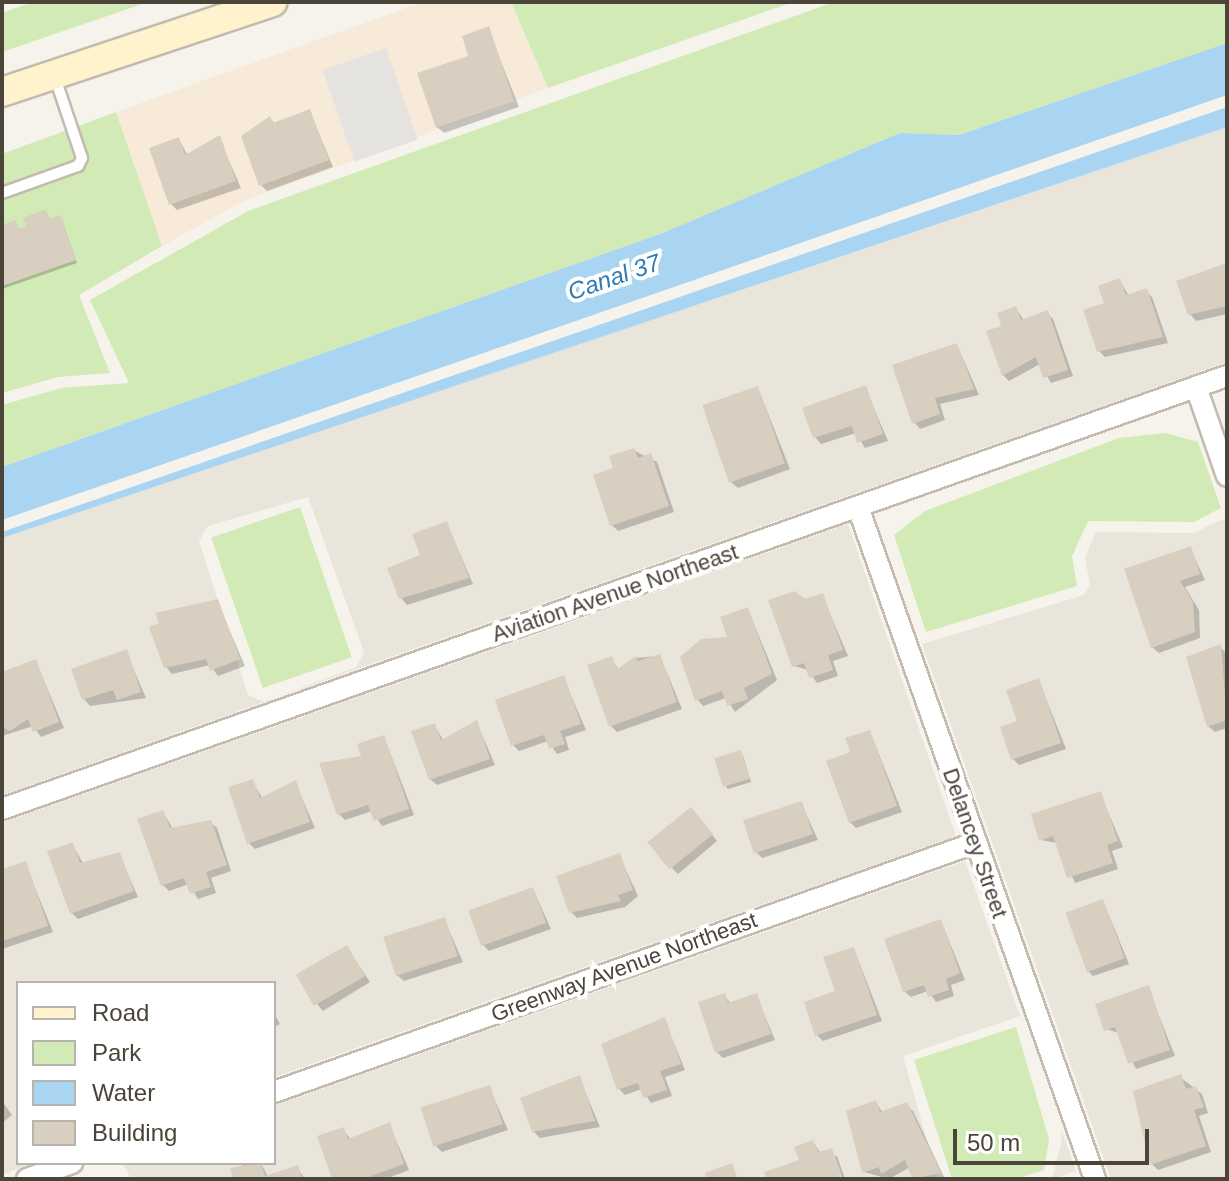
<!DOCTYPE html>
<style>
body{margin:0}
#map{position:relative;width:1229px;height:1181px;overflow:hidden;background:#f6f3ec;font-family:Helvetica,sans-serif}
div>[style]{position:absolute}
.residential>*{inset:0;background:#eae5da}
.commercial>*{inset:0;background:#f7ead8}
.green>*{inset:0;background:#d2eab5;transform-origin:0 0}
.parking>*{inset:0;background:#e5e3e0;transform-origin:0 0}
.water>*{inset:0;background:#a9d4f2}
.shadow>*{inset:0;background:#0003}
.building>*{inset:0;background:#d8cfc1;transform-origin:0 0}
.roads{filter:drop-shadow(2px 0 #c2bbae) drop-shadow(-2px 0 #c2bbae) drop-shadow(0 2px #c2bbae) drop-shadow(0 -2px #c2bbae)}
.service>*{height:10px;margin:-5px;padding:0 5px;transform-origin:5px;border-radius:5px;background:#fff}
.minor>*{height:20px;margin:-10px;padding:0 10px;transform-origin:10px;border-radius:10px;background:#fff}
.secondary>*{height:28px;margin:-14px;padding:0 14px;transform-origin:14px;border-radius:14px;background:#fff3cd}
span{translate:-50% -50%;white-space:nowrap;text-align:center;line-height:1.15;-webkit-text-stroke:8px #fff;paint-order:stroke}
.street-label{font-size:22px;color:#4b4439}
.water-label{font-size:24px;color:#2e7ab2;font-style:italic}
.frame{position:absolute;inset:0;border:4px solid #4b4439;pointer-events:none}
.legend{position:absolute;left:16px;top:981px;width:260px;height:184px;box-sizing:border-box;background:#fff;border:2px solid #b7b4b0;margin:0;padding:10px 14px;list-style:none;font-size:24px;color:#4b4439}
.legend li{display:flex;align-items:center;gap:16px;height:40px}
.legend b{width:40px;border:2px solid #b7b4b0}
.scale{position:absolute;left:953px;top:1129px;width:196px;height:36px;box-sizing:border-box;border:4px solid #4b4439;border-top:0;padding-left:10px;font-size:24px;line-height:28px;white-space:nowrap;color:#4b4439;-webkit-text-stroke:6px #fff;paint-order:stroke}
</style>
<div id="map">
<div class="residential">
<div style="clip-path:polygon(1227px 127px,1227px 362px,266px 701px,356px 667px,364px 652px,308px 497px,208px 526px,199px 541px,248px 695px,264px 702px,2px 795px,2px 538px)"></div>
<div style="clip-path:polygon(1226px 518px,1227px 1179px,1111px 1179px,922px 644px,1084px 595px,1090px 586px,1085px 557px,1096px 532px,1193px 533px)"></div>
<div style="clip-path:polygon(848px 524px,956px 836px,274px 1077px,274px 983px,18px 983px,18px 1163px,32px 1163px,2px 1175px,2px 823px)"></div>
<div style="clip-path:polygon(965px 861px,1020px 1016px,903px 1056px,938px 1179px,131px 1179px,123px 1163px,274px 1163px,274px 1106px)"></div>
<div style="clip-path:polygon(1061px 1128px,1076px 1171px,1052px 1179px,1062px 1140px)"></div>
</div>
<div class="commercial">
<div style="clip-path:polygon(423px 2px,511px 2px,548px 88px,244px 201px,162px 246px,116px 112px)"></div>
</div>
<div class="green">
<div style="clip-path:polygon(33px 2px,148px 2px,2px 52px,2px 13px)"></div>
<div style="clip-path:polygon(511px 2px,793px 2px,548px 88px)"></div>
<div style="clip-path:polygon(834px 2px,1227px 2px,1227px 43px,959px 135px,900px 133px,660px 234px,2px 467px,2px 405px,61px 388px,129px 383px,90px 300px,248px 211px)"></div>
<div style="clip-path:polygon(116px 112px,162px 246px,79px 295px,110px 373px,58px 377px,2px 393px,2px 154px)"></div>
<div style="clip-path:polygon(1165px 433px,1198px 442px,1221px 508px,1194px 522px,1088px 521px,1072px 556px,1077px 586px,926px 632px,894px 535px,925px 511px,1119px 438px)"></div>
<div style="left:300px;top:507px;width:159px;height:94px;rotate:71deg"></div>
<div style="clip-path:polygon(1016px 1027px,1049px 1139px,1044px 1170px,1015px 1179px,952px 1179px,914px 1060px)"></div>
</div>
<div class="parking">
<div style="left:386px;top:48px;width:97px;height:67px;rotate:71deg"></div>
</div>
<div class="water">
<div style="clip-path:polygon(1227px 43px,1227px 95px,2px 520px,2px 467px,660px 234px,900px 133px,959px 135px)"></div>
<div style="clip-path:polygon(1227px 107px,1227px 127px,2px 538px,2px 532px)"></div>
</div>
<div class="shadow">
<div style="clip-path:polygon(488px 29px,519px 107px,444px 133px,437px 127px)"></div>
<div style="clip-path:polygon(310px 112px,333px 167px,267px 191px,261px 185px,270px 118px,275px 124px)"></div>
<div style="clip-path:polygon(219px 138px,241px 188px,177px 210px,171px 204px,179px 139px,188px 156px)"></div>
<div style="clip-path:polygon(46px 212px,50px 220px,62px 220px,77px 263px,2px 289px,2px 227px,15px 222px,20px 231px)"></div>
<div style="clip-path:polygon(1227px 265px,1227px 314px,1196px 321px,1190px 314px)"></div>
<div style="clip-path:polygon(1120px 281px,1129px 296px,1146px 291px,1152px 297px,1168px 343px,1105px 357px,1099px 351px,1106px 304px)"></div>
<div style="clip-path:polygon(1016px 308px,1024px 321px,1047px 313px,1053px 319px,1073px 376px,1051px 383px,1040px 364px,1009px 381px,1003px 375px,989px 332px,1004px 327px)"></div>
<div style="clip-path:polygon(957px 345px,979px 395px,940px 404px,945px 420px,920px 429px,914px 422px)"></div>
<div style="clip-path:polygon(758px 388px,790px 469px,738px 488px,731px 482px)"></div>
<div style="clip-path:polygon(865px 388px,888px 441px,865px 448px,856px 433px,821px 444px,815px 437px)"></div>
<div style="clip-path:polygon(633px 450px,657px 462px,674px 512px,618px 531px,612px 525px,615px 469px)"></div>
<div style="clip-path:polygon(447px 524px,473px 584px,407px 605px,401px 598px)"></div>
<div style="clip-path:polygon(1190px 548px,1205px 580px,1185px 587px,1199px 610px,1200px 638px,1159px 653px,1152px 647px)"></div>
<div style="clip-path:polygon(822px 595px,848px 656px,833px 661px,838px 676px,817px 683px,808px 670px,794px 666px,804px 601px)"></div>
<div style="clip-path:polygon(217px 601px,245px 666px,218px 676px,210px 665px,172px 674px,166px 667px)"></div>
<div style="clip-path:polygon(748px 609px,777px 680px,735px 712px,726px 698px,703px 706px,697px 699px)"></div>
<div style="clip-path:polygon(1220px 647px,1227px 654px,1227px 728px,1215px 732px,1208px 726px)"></div>
<div style="clip-path:polygon(126px 652px,146px 698px,90px 706px,84px 699px)"></div>
<div style="clip-path:polygon(660px 656px,682px 709px,617px 732px,611px 726px,611px 658px,619px 670px,635px 658px)"></div>
<div style="clip-path:polygon(36px 662px,64px 728px,41px 737px,33px 726px,2px 736px,2px 674px)"></div>
<div style="clip-path:polygon(563px 677px,586px 730px,565px 737px,569px 750px,557px 754px,548px 741px,519px 751px,513px 745px)"></div>
<div style="clip-path:polygon(1039px 681px,1066px 749px,1019px 765px,1013px 759px,1019px 723px)"></div>
<div style="clip-path:polygon(477px 723px,495px 765px,437px 785px,430px 779px,434px 725px,444px 741px)"></div>
<div style="clip-path:polygon(870px 732px,902px 812px,856px 828px,850px 822px)"></div>
<div style="clip-path:polygon(384px 737px,414px 815px,382px 826px,372px 811px,345px 820px,339px 814px,364px 757px)"></div>
<div style="clip-path:polygon(743px 755px,751px 782px,728px 789px,726px 787px)"></div>
<div style="clip-path:polygon(252px 781px,263px 799px,295px 782px,315px 828px,255px 849px,249px 843px)"></div>
<div style="clip-path:polygon(1100px 793px,1123px 847px,1112px 851px,1118px 869px,1075px 883px,1057px 843px,1041px 840px)"></div>
<div style="clip-path:polygon(801px 803px,818px 840px,762px 858px,756px 852px)"></div>
<div style="clip-path:polygon(163px 812px,173px 829px,210px 822px,217px 828px,231px 871px,211px 878px,216px 893px,198px 899px,189px 884px,169px 891px,163px 885px)"></div>
<div style="clip-path:polygon(697px 816px,717px 841px,678px 874px,672px 868px)"></div>
<div style="clip-path:polygon(72px 844px,84px 865px,119px 854px,138px 897px,78px 919px,71px 912px)"></div>
<div style="clip-path:polygon(619px 855px,638px 896px,625px 907px,577px 918px,571px 912px)"></div>
<div style="clip-path:polygon(25px 863px,53px 932px,2px 949px,2px 882px)"></div>
<div style="clip-path:polygon(533px 889px,551px 929px,489px 951px,483px 945px)"></div>
<div style="clip-path:polygon(1103px 901px,1129px 964px,1093px 976px,1087px 970px)"></div>
<div style="clip-path:polygon(444px 919px,463px 962px,404px 981px,397px 975px)"></div>
<div style="clip-path:polygon(941px 921px,965px 980px,951px 985px,954px 996px,936px 1002px,928px 991px,911px 997px,904px 991px)"></div>
<div style="clip-path:polygon(347px 948px,370px 982px,323px 1011px,317px 1004px)"></div>
<div style="clip-path:polygon(854px 949px,882px 1021px,823px 1041px,817px 1035px)"></div>
<div style="clip-path:polygon(1148px 988px,1175px 1056px,1136px 1069px,1119px 1033px,1106px 1029px)"></div>
<div style="clip-path:polygon(724px 995px,731px 1004px,756px 995px,775px 1040px,723px 1058px,717px 1052px)"></div>
<div style="clip-path:polygon(274px 1013px,280px 1024px,274px 1027px)"></div>
<div style="clip-path:polygon(664px 1019px,685px 1070px,665px 1077px,672px 1096px,651px 1103px,642px 1089px,625px 1095px,619px 1089px)"></div>
<div style="clip-path:polygon(579px 1077px,600px 1127px,540px 1138px,533px 1131px)"></div>
<div style="clip-path:polygon(1180px 1077px,1202px 1094px,1208px 1113px,1199px 1116px,1211px 1152px,1158px 1170px,1152px 1164px)"></div>
<div style="clip-path:polygon(489px 1087px,508px 1130px,442px 1152px,436px 1146px)"></div>
<div style="clip-path:polygon(2px 1101px,12px 1115px,2px 1123px)"></div>
<div style="clip-path:polygon(876px 1103px,883px 1113px,906px 1105px,913px 1111px,945px 1179px,914px 1179px,910px 1167px,889px 1179px,864px 1172px,848px 1112px)"></div>
<div style="clip-path:polygon(389px 1124px,409px 1170px,385px 1179px,334px 1179px,343px 1129px,351px 1140px)"></div>
<div style="clip-path:polygon(813px 1142px,821px 1154px,837px 1156px,845px 1179px,768px 1179px,802px 1161px)"></div>
<div style="clip-path:polygon(250px 1163px,261px 1163px,268px 1177px,297px 1167px,305px 1179px,236px 1179px,232px 1169px)"></div>
</div>
<div class="building">
<div style="clip-path:polygon(489px 26px,514px 101px,436px 128px,417px 73px,468px 56px,462px 36px)"></div>
<div style="clip-path:polygon(310px 109px,329px 160px,259px 186px,241px 136px,270px 116px,273px 123px)"></div>
<div style="clip-path:polygon(220px 135px,236px 181px,169px 205px,149px 148px,179px 137px,185px 155px)"></div>
<div style="clip-path:polygon(46px 209px,49px 219px,60px 215px,76px 260px,2px 286px,2px 225px,15px 220px,19px 229px,26px 226px,23px 218px)"></div>
<div style="clip-path:polygon(1227px 263px,1227px 306px,1188px 315px,1176px 281px)"></div>
<div style="clip-path:polygon(1120px 278px,1126px 295px,1147px 288px,1163px 337px,1097px 352px,1083px 310px,1104px 303px,1098px 286px)"></div>
<div style="clip-path:polygon(1016px 306px,1021px 320px,1048px 310px,1068px 370px,1043px 378px,1036px 357px,1002px 376px,986px 331px,1001px 326px,997px 313px)"></div>
<div style="clip-path:polygon(957px 343px,974px 389px,935px 398px,940px 414px,912px 424px,892px 365px)"></div>
<div style="clip-path:polygon(866px 385px,883px 434px,857px 443px,852px 426px,813px 438px,802px 408px)"></div>
<div style="left:758px;top:386px;width:82px;height:59px;rotate:71deg"></div>
<div style="clip-path:polygon(634px 448px,638px 458px,651px 453px,669px 506px,610px 526px,593px 475px,613px 468px,609px 456px)"></div>
<div style="clip-path:polygon(447px 521px,469px 578px,399px 599px,387px 568px,420px 555px,412px 534px)"></div>
<div style="clip-path:polygon(1191px 546px,1200px 574px,1180px 581px,1193px 602px,1195px 632px,1151px 648px,1124px 569px)"></div>
<div style="clip-path:polygon(795px 591px,805px 599px,823px 593px,843px 650px,828px 655px,833px 670px,809px 678px,804px 663px,792px 667px,768px 600px)"></div>
<div style="clip-path:polygon(218px 599px,240px 659px,210px 671px,206px 659px,164px 668px,149px 627px,159px 623px,155px 613px)"></div>
<div style="clip-path:polygon(748px 607px,772px 674px,744px 688px,748px 699px,727px 706px,722px 691px,695px 701px,680px 657px,701px 639px,727px 637px,720px 617px)"></div>
<div style="clip-path:polygon(1221px 644px,1227px 720px,1207px 727px,1186px 657px)"></div>
<div style="clip-path:polygon(127px 649px,141px 692px,117px 700px,113px 690px,82px 700px,71px 669px)"></div>
<div style="clip-path:polygon(660px 654px,677px 702px,609px 727px,587px 665px,612px 656px,617px 669px,636px 656px,638px 661px)"></div>
<div style="clip-path:polygon(36px 659px,59px 722px,33px 732px,28px 719px,10px 731px,2px 727px,2px 672px)"></div>
<div style="clip-path:polygon(564px 675px,581px 724px,560px 731px,565px 744px,549px 749px,544px 735px,511px 746px,495px 700px)"></div>
<div style="clip-path:polygon(1039px 678px,1061px 743px,1011px 760px,1000px 727px,1017px 721px,1006px 690px)"></div>
<div style="clip-path:polygon(477px 720px,490px 759px,429px 780px,411px 731px,435px 723px,441px 740px)"></div>
<div style="clip-path:polygon(870px 730px,897px 806px,849px 823px,826px 761px,850px 752px,845px 738px)"></div>
<div style="clip-path:polygon(384px 735px,409px 809px,374px 821px,368px 805px,337px 815px,319px 763px,361px 756px,357px 744px)"></div>
<div style="left:741px;top:750px;width:30px;height:28px;rotate:73deg"></div>
<div style="clip-path:polygon(253px 779px,260px 798px,296px 780px,310px 822px,247px 844px,228px 787px)"></div>
<div style="clip-path:polygon(1101px 791px,1118px 841px,1107px 845px,1113px 863px,1067px 878px,1053px 836px,1039px 841px,1031px 814px)"></div>
<div style="left:802px;top:801px;width:35px;height:62px;rotate:72deg"></div>
<div style="left:691px;top:807px;width:35px;height:56px;rotate:51deg"></div>
<div style="clip-path:polygon(163px 810px,170px 828px,211px 820px,227px 865px,206px 872px,211px 887px,190px 894px,184px 878px,161px 886px,137px 819px)"></div>
<div style="clip-path:polygon(73px 842px,80px 863px,120px 852px,134px 891px,70px 914px,47px 851px)"></div>
<div style="clip-path:polygon(620px 853px,633px 890px,618px 895px,621px 901px,569px 913px,556px 876px)"></div>
<div style="clip-path:polygon(26px 861px,48px 926px,2px 941px,2px 869px)"></div>
<div style="left:533px;top:887px;width:38px;height:69px;rotate:70deg"></div>
<div style="left:1103px;top:899px;width:63px;height:40px;rotate:70deg"></div>
<div style="left:445px;top:917px;width:41px;height:65px;rotate:72deg"></div>
<div style="clip-path:polygon(941px 919px,960px 973px,946px 979px,949px 990px,928px 997px,924px 985px,903px 992px,884px 939px)"></div>
<div style="left:347px;top:945px;width:36px;height:59px;rotate:60deg"></div>
<div style="clip-path:polygon(854px 947px,877px 1015px,815px 1036px,804px 1002px,835px 991px,823px 957px)"></div>
<div style="clip-path:polygon(1149px 985px,1170px 1050px,1128px 1064px,1115px 1027px,1104px 1031px,1095px 1004px)"></div>
<div style="clip-path:polygon(725px 993px,728px 1003px,757px 993px,771px 1034px,715px 1053px,698px 1002px)"></div>
<div style="clip-path:polygon(665px 1017px,681px 1064px,660px 1071px,667px 1090px,643px 1098px,638px 1083px,617px 1090px,601px 1044px)"></div>
<div style="clip-path:polygon(1181px 1074px,1186px 1089px,1196px 1086px,1204px 1107px,1194px 1110px,1206px 1146px,1150px 1165px,1133px 1091px)"></div>
<div style="clip-path:polygon(580px 1075px,595px 1121px,532px 1132px,520px 1098px)"></div>
<div style="left:490px;top:1085px;width:41px;height:73px;rotate:72deg"></div>
<div style="clip-path:polygon(876px 1100px,880px 1112px,907px 1102px,941px 1173px,912px 1179px,905px 1160px,881px 1174px,879px 1167px,862px 1173px,846px 1111px)"></div>
<div style="clip-path:polygon(390px 1122px,404px 1164px,363px 1179px,332px 1179px,317px 1136px,344px 1127px,348px 1139px)"></div>
<div style="clip-path:polygon(813px 1140px,818px 1152px,832px 1148px,843px 1179px,766px 1179px,764px 1172px,799px 1160px,794px 1147px)"></div>
<div style="clip-path:polygon(261px 1163px,265px 1176px,298px 1165px,302px 1179px,233px 1179px,230px 1168px)"></div>
<div style="clip-path:polygon(732px 1163px,738px 1179px,707px 1179px,705px 1173px)"></div>
</div>
<div class="roads">
<div class="service">
<div style="left:2px;top:193px;width:81px;rotate:-19.6deg"></div>
<div style="left:78px;top:166px;width:9px;rotate:-63deg"></div>
<div style="left:82px;top:158px;width:84px;rotate:-108.6deg"></div>
</div>
<div class="minor">
<div style="left:1196px;top:387px;width:94px;rotate:70.8deg"></div>
<div style="left:858px;top:507px;width:713px;rotate:70.57deg"></div>
<div style="left:2px;top:809px;width:1299px;rotate:-19.47deg"></div>
<div style="left:274px;top:1092px;width:744px;rotate:-19.56deg"></div>
<div style="left:27px;top:1179px;width:48px;rotate:-19.6deg"></div>
</div>
<div class="secondary">
<div style="left:2px;top:92px;width:285px;rotate:-18.4deg"></div>
</div>
</div>
<div class="street-label">
<span style="left:615px;top:593px;rotate:-19deg">Aviation Avenue Northeast</span>
<span style="left:975px;top:843px;rotate:71deg">Delancey Street</span>
<span style="left:624px;top:967px;rotate:-20deg">Greenway Avenue Northeast</span>
</div>
<div class="water-label">
<span style="left:614px;top:277px;rotate:-19deg">Canal 37</span>
</div>
<div class="frame"></div>
<ul class="legend">
<li><b style="height:10px;background:#fff3cd"></b>Road</li>
<li><b style="height:22px;background:#d2eab5"></b>Park</li>
<li><b style="height:22px;background:#a9d4f2"></b>Water</li>
<li><b style="height:22px;background:#d8cfc1"></b>Building</li>
</ul>
<div class="scale">50 m</div>
</div>
